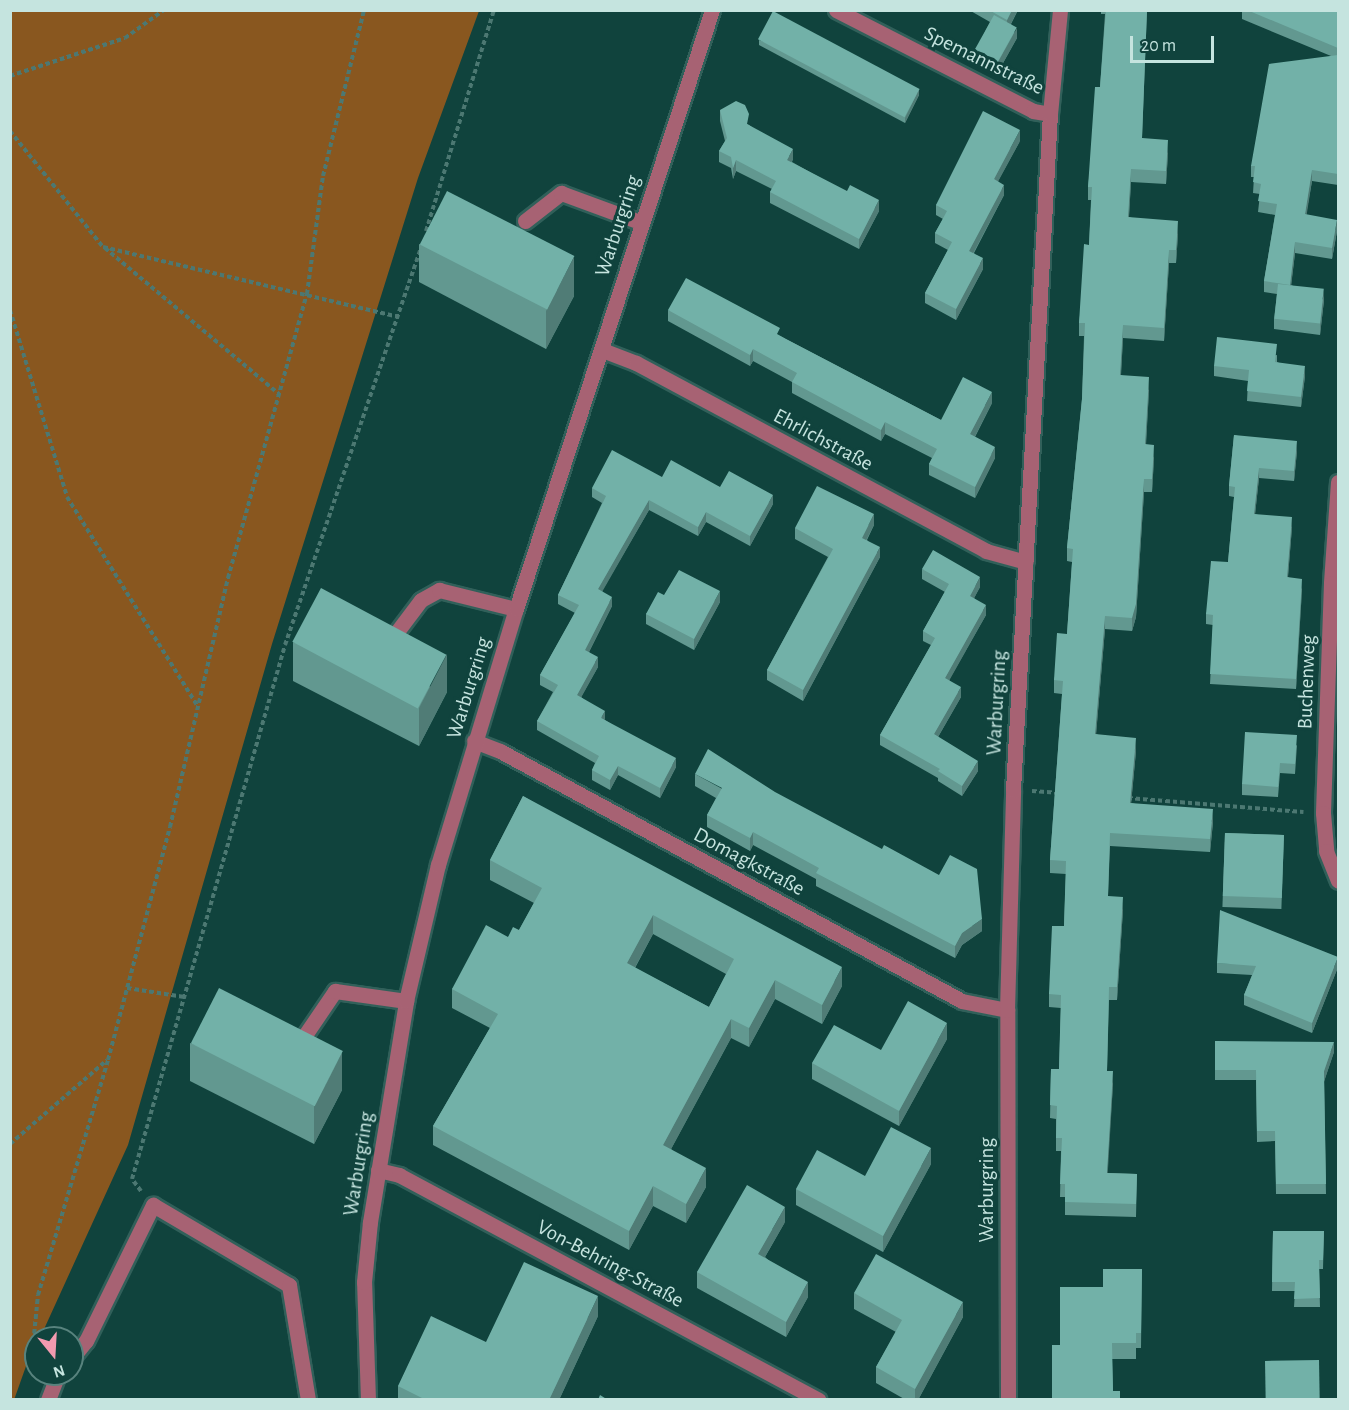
<!DOCTYPE html>
<meta charset="utf-8">
<style>
body{margin:0}
#map{position:relative;width:1349px;height:1410px;overflow:hidden;background:#10433d;font-family:"Alegreya Sans",sans-serif}
div>[style]{position:absolute}
.green>*{inset:0;background:#89571f}
.path>*{height:4px;margin-top:-2px;transform-origin:0;background:repeating-linear-gradient(90deg,#4c7872 0 4.5px,transparent 0 7.5px)}
.roads{filter:drop-shadow(2px 0 #31605a) drop-shadow(-2px 0 #31605a) drop-shadow(0 2px #31605a) drop-shadow(0 -2px #31605a)}
.minor>*{height:15px;margin:-7.5px;padding:0 7.5px;transform-origin:7.5px;border-radius:7.5px;background:#a76273}
.wall>*{inset:0;background:#629890;transform-origin:0 0}
.shaded-wall>*{inset:0;background:#507c76}
.building>*{inset:0;background:#72b1a8;transform-origin:0 0}
span{translate:-50% -50%;white-space:nowrap;text-align:center;line-height:1.15;-webkit-text-stroke:6px #10433d;paint-order:stroke}
.street-label{font-size:21px;color:#c5e4df}
.frame{position:absolute;inset:0;border:12px solid #c5e4df;pointer-events:none}
.north{position:absolute;left:24px;top:1326px;width:60px;height:60px;box-sizing:border-box;background:#10433d;border:2px solid #58837e;border-radius:50%;rotate:162deg;font-size:16px;font-weight:700;line-height:24px;text-align:center;color:#c5e4df}
.north::after{content:'';display:block;margin:auto;width:21px;height:27px;background:#f29aaf;clip-path:polygon(50% 0,100% 100%,50% 72%,0 100%)}
.scale{position:absolute;left:1130px;top:36px;width:84px;height:27px;box-sizing:border-box;border:3px solid #c5e4df;border-top:0;padding-left:8px;font-size:18px;line-height:21px;white-space:nowrap;color:#c5e4df;-webkit-text-stroke:4px #10433d;paint-order:stroke}
</style>
<div id="map">
<div class="green">
<div style="clip-path:polygon(10px 11px,479px 11px,418px 178px,272px 644px,128px 1145px,40px 1338px,36px 1338px,14px 1400px,10px 1399px)"></div>
</div>
<div class="path">
<div style="left:10px;top:76px;width:121px;rotate:-18.3deg"></div>
<div style="left:125px;top:38px;width:48px;rotate:-35.7deg"></div>
<div style="left:10px;top:131px;width:149px;rotate:51.3deg"></div>
<div style="left:103px;top:247px;width:304px;rotate:13.3deg"></div>
<div style="left:426px;top:231px;width:231px;rotate:-72.9deg"></div>
<div style="left:105px;top:248px;width:227px;rotate:40deg"></div>
<div style="left:10px;top:310px;width:195px;rotate:73deg"></div>
<div style="left:67px;top:497px;width:248px;rotate:58deg"></div>
<div style="left:1032px;top:791px;width:29px;rotate:4deg"></div>
<div style="left:1128px;top:798px;width:176px;rotate:4.6deg"></div>
<div style="left:127px;top:988px;width:58px;rotate:9deg"></div>
<div style="left:10px;top:1144px;width:128px;rotate:-40.9deg"></div>
<div style="left:141px;top:1191px;width:15px;rotate:-127deg"></div>
<div style="left:132px;top:1179px;width:555px;rotate:-74.01deg"></div>
<div style="left:285px;top:645px;width:417px;rotate:-71.1deg"></div>
<div style="left:36px;top:1360px;width:6px;rotate:-135deg"></div>
<div style="left:32px;top:1356px;width:61px;rotate:-84.4deg"></div>
<div style="left:38px;top:1295px;width:245px;rotate:-73.4deg"></div>
<div style="left:108px;top:1060px;width:241px;rotate:-75.1deg"></div>
<div style="left:170px;top:827px;width:256px;rotate:-76.9deg"></div>
<div style="left:228px;top:578px;width:295px;rotate:-74.5deg"></div>
<div style="left:307px;top:294px;width:119px;rotate:-82.3deg"></div>
<div style="left:323px;top:176px;width:171px;rotate:-76.1deg"></div>
</div>
<div class="roads">
<div class="minor">
<div style="left:836px;top:10px;width:221px;rotate:27.1deg"></div>
<div style="left:1033px;top:111px;width:17px;rotate:10deg"></div>
<div style="left:525px;top:221px;width:46px;rotate:-37.9deg"></div>
<div style="left:561px;top:193px;width:84px;rotate:20.2deg"></div>
<div style="left:602px;top:350px;width:36px;rotate:21deg"></div>
<div style="left:636px;top:363px;width:397px;rotate:28.2deg"></div>
<div style="left:986px;top:551px;width:41px;rotate:15.4deg"></div>
<div style="left:1338px;top:482px;width:101px;rotate:94deg"></div>
<div style="left:1331px;top:583px;width:230px;rotate:92deg"></div>
<div style="left:1323px;top:813px;width:38px;rotate:85deg"></div>
<div style="left:1326px;top:851px;width:32px;rotate:68deg"></div>
<div style="left:393px;top:637px;width:46px;rotate:-52.9deg"></div>
<div style="left:421px;top:600px;width:21px;rotate:-29deg"></div>
<div style="left:439px;top:590px;width:79px;rotate:13.9deg"></div>
<div style="left:474px;top:741px;width:28px;rotate:21deg"></div>
<div style="left:500px;top:751px;width:525px;rotate:28.42deg"></div>
<div style="left:962px;top:1001px;width:46px;rotate:11.3deg"></div>
<div style="left:303px;top:1038px;width:57px;rotate:-55.8deg"></div>
<div style="left:335px;top:991px;width:72px;rotate:8deg"></div>
<div style="left:378px;top:1170px;width:22px;rotate:13deg"></div>
<div style="left:399px;top:1175px;width:476px;rotate:28.2deg"></div>
<div style="left:72px;top:1358px;width:22px;rotate:-51deg"></div>
<div style="left:86px;top:1341px;width:152px;rotate:-63.8deg"></div>
<div style="left:153px;top:1205px;width:158px;rotate:30.5deg"></div>
<div style="left:289px;top:1285px;width:117px;rotate:80.6deg"></div>
<div style="left:48px;top:1400px;width:28px;rotate:-69deg"></div>
<div style="left:368px;top:1400px;width:118px;rotate:-91.9deg"></div>
<div style="left:364px;top:1282px;width:60px;rotate:-84.3deg"></div>
<div style="left:370px;top:1222px;width:224px;rotate:-80.7deg"></div>
<div style="left:406px;top:1001px;width:140px;rotate:-76.8deg"></div>
<div style="left:438px;top:865px;width:268px;rotate:-73.1deg"></div>
<div style="left:516px;top:609px;width:630px;rotate:-71.88deg"></div>
<div style="left:1008px;top:1400px;width:390px;rotate:-90.1deg"></div>
<div style="left:1007px;top:1010px;width:220px;rotate:-88.4deg"></div>
<div style="left:1013px;top:790px;width:677px;rotate:-86.87deg"></div>
<div style="left:1050px;top:114px;width:104px;rotate:-84.5deg"></div>
</div>
</div>
<div class="wall">
<div style="clip-path:polygon(969px 10px,1018px 10px,1011px 24px,1017px 38px,998px 72px,976px 60px,976px 50px,990px 22px)"></div>
<div style="clip-path:polygon(1101px 10px,1147px 10px,1142px 138px,1168px 153px,1166px 184px,1131px 182px,1129px 217px,1178px 234px,1176px 263px,1169px 263px,1164px 341px,1123px 338px,1121px 375px,1149px 390px,1146px 445px,1154px 458px,1152px 492px,1144px 492px,1136px 617px,1132px 631px,1105px 629px,1096px 734px,1136px 751px,1131px 803px,1213px 822px,1210px 852px,1110px 846px,1108px 896px,1123px 910px,1117px 1000px,1109px 1000px,1107px 1071px,1113px 1084px,1107px 1173px,1137px 1174px,1136px 1217px,1065px 1215px,1065px 1197px,1060px 1197px,1061px 1151px,1056px 1151px,1056px 1119px,1050px 1118px,1051px 1069px,1059px 1069px,1061px 1008px,1049px 1007px,1049px 994px,1064px 926px,1066px 874px,1050px 873px,1050px 860px,1062px 694px,1054px 693px,1054px 680px,1067px 634px,1072px 562px,1067px 561px,1067px 548px,1082px 399px,1084px 336px,1079px 336px,1079px 323px,1089px 245px,1091px 200px,1088px 200px,1088px 187px,1100px 87px,1105px 14px,1101px 14px)"></div>
<div style="clip-path:polygon(1242px 10px,1338px 10px,1338px 185px,1312px 181px,1306px 215px,1337px 231px,1332px 259px,1295px 253px,1291px 285px,1324px 300px,1320px 335px,1274px 329px,1274px 319px,1277px 294px,1264px 292px,1264px 281px,1275px 215px,1258px 212px,1260px 194px,1253px 193px,1254px 177px,1251px 177px,1251px 166px,1331px 56px,1242px 19px)"></div>
<div style="clip-path:polygon(759px 40px,919px 95px,905px 123px,759px 45px)"></div>
<div style="clip-path:polygon(720px 110px,749px 125px,793px 159px,792px 162px,879px 211px,859px 249px,770px 203px,770px 192px,772px 189px,736px 171px,733px 179px,731px 168px,719px 162px,719px 151px,725px 141px,720px 121px)"></div>
<div style="clip-path:polygon(1020px 141px,998px 181px,1004px 195px,974px 253px,983px 269px,956px 320px,925px 303px,925px 293px,948px 250px,935px 243px,935px 233px,943px 219px,936px 215px,936px 205px)"></div>
<div style="clip-path:polygon(419px 244px,574px 296px,546px 349px,419px 282px)"></div>
<div style="clip-path:polygon(668px 310px,780px 336px,941px 420px,992px 403px,975px 437px,995px 458px,975px 498px,929px 475px,929px 464px,932px 458px,885px 434px,881px 441px,792px 393px,792px 382px,753px 361px,750px 366px,668px 321px)"></div>
<div style="clip-path:polygon(1277px 355px,1277px 362px,1305px 376px,1301px 407px,1247px 401px,1248px 381px,1214px 376px,1214px 366px)"></div>
<div style="clip-path:polygon(1234px 435px,1297px 451px,1294px 481px,1259px 478px,1255px 514px,1292px 527px,1288px 577px,1302px 589px,1296px 689px,1210px 684px,1213px 625px,1206px 624px,1206px 614px,1228px 562px,1234px 497px,1229px 496px,1229px 486px)"></div>
<div style="clip-path:polygon(662px 477px,720px 487px,773px 504px,750px 546px,706px 522px,698px 536px,649px 510px,602px 591px,612px 606px,589px 652px,598px 667px,581px 697px,605px 720px,676px 767px,660px 798px,618px 775px,610px 790px,592px 780px,592px 770px,595px 763px,537px 730px,537px 721px,553px 692px,540px 685px,540px 675px,575px 613px,558px 604px,558px 595px,602px 503px,592px 497px,592px 488px)"></div>
<div style="clip-path:polygon(874px 525px,867px 540px,880px 557px,803px 701px,767px 680px,767px 670px,828px 557px,795px 539px,795px 528px)"></div>
<div style="clip-path:polygon(922px 569px,980px 587px,974px 598px,986px 615px,949px 680px,961px 697px,938px 737px,978px 771px,962px 796px,938px 781px,938px 778px,880px 745px,880px 735px,931px 645px,923px 641px,923px 631px,945px 592px,922px 579px)"></div>
<div style="clip-path:polygon(664px 595px,720px 602px,694px 650px,646px 624px,646px 614px)"></div>
<div style="clip-path:polygon(293px 642px,447px 692px,419px 746px,293px 681px)"></div>
<div style="clip-path:polygon(1297px 745px,1295px 774px,1280px 773px,1278px 797px,1242px 795px,1242px 784px)"></div>
<div style="clip-path:polygon(695px 774px,982px 931px,962px 945px,955px 958px,816px 886px,816px 879px,753px 845px,750px 851px,707px 827px,707px 815px,716px 798px,695px 786px)"></div>
<div style="clip-path:polygon(evenodd,523px 796px,842px 986px,822px 1024px,775px 999px,749px 1047px,731px 1038px,671px 1149px,706px 1187px,686px 1223px,653px 1206px,629px 1250px,433px 1145px,433px 1126px,490px 1028px,452px 1008px,452px 989px,508px 937px,519px 930px,534px 903px,490px 880px,490px 860px,523px 796px,653px 934px,726px 974px,709px 1007px,635px 968px,653px 934px)"></div>
<div style="left:1225px;top:833px;width:59px;height:74px;rotate:2deg"></div>
<div style="clip-path:polygon(1217px 963px,1338px 967px,1312px 1033px,1244px 1005px,1244px 995px,1252px 975px,1217px 973px)"></div>
<div style="clip-path:polygon(947px 1039px,899px 1126px,812px 1079px,812px 1063px,881px 1050px)"></div>
<div style="clip-path:polygon(1215px 1041px,1334px 1052px,1324px 1081px,1326px 1194px,1276px 1194px,1275px 1141px,1257px 1142px,1256px 1080px,1215px 1080px)"></div>
<div style="clip-path:polygon(190px 1043px,342px 1090px,314px 1144px,190px 1081px)"></div>
<div style="clip-path:polygon(931px 1164px,883px 1252px,796px 1205px,796px 1189px)"></div>
<div style="clip-path:polygon(785px 1222px,765px 1257px,808px 1297px,786px 1337px,697px 1288px,697px 1272px)"></div>
<div style="clip-path:polygon(1273px 1231px,1324px 1231px,1323px 1269px,1319px 1269px,1320px 1307px,1294px 1307px,1295px 1291px,1272px 1291px)"></div>
<div style="clip-path:polygon(1142px 1269px,1141px 1348px,1136px 1348px,1136px 1359px,1112px 1359px,1113px 1391px,1120px 1400px,1052px 1400px,1052px 1345px,1060px 1345px,1103px 1287px)"></div>
<div style="clip-path:polygon(854px 1293px,963px 1317px,918px 1400px,906px 1400px,876px 1383px,876px 1367px,896px 1332px,854px 1309px)"></div>
<div style="clip-path:polygon(598px 1316px,559px 1400px,398px 1400px,398px 1386px,486px 1342px)"></div>
</div>
<div class="shaded-wall">
<div style="clip-path:polygon(1012px 10px,1018px 10px,1007px 31px,1007px 20px)"></div>
<div style="clip-path:polygon(1017px 28px,1017px 38px,998px 72px,998px 62px)"></div>
<div style="clip-path:polygon(919px 89px,919px 95px,905px 123px,905px 118px)"></div>
<div style="clip-path:polygon(1020px 130px,1020px 141px,994px 189px,994px 179px)"></div>
<div style="clip-path:polygon(1168px 140px,1168px 153px,1166px 184px,1166px 171px)"></div>
<div style="clip-path:polygon(793px 149px,793px 159px,787px 170px,787px 160px)"></div>
<div style="clip-path:polygon(736px 160px,736px 171px,733px 179px,733px 168px)"></div>
<div style="clip-path:polygon(1131px 169px,1131px 182px,1128px 230px,1128px 217px)"></div>
<div style="clip-path:polygon(1312px 170px,1312px 181px,1305px 225px,1305px 214px)"></div>
<div style="clip-path:polygon(1004px 185px,1004px 195px,969px 261px,969px 251px)"></div>
<div style="clip-path:polygon(879px 200px,879px 211px,859px 249px,859px 239px)"></div>
<div style="clip-path:polygon(1337px 220px,1337px 231px,1332px 259px,1332px 248px)"></div>
<div style="clip-path:polygon(1178px 221px,1178px 234px,1176px 263px,1176px 250px)"></div>
<div style="clip-path:polygon(1295px 242px,1295px 253px,1290px 296px,1290px 285px)"></div>
<div style="clip-path:polygon(1169px 250px,1169px 263px,1164px 341px,1164px 328px)"></div>
<div style="clip-path:polygon(574px 257px,574px 296px,546px 349px,546px 311px)"></div>
<div style="clip-path:polygon(983px 258px,983px 269px,956px 320px,956px 309px)"></div>
<div style="clip-path:polygon(1324px 289px,1324px 300px,1320px 335px,1320px 325px)"></div>
<div style="clip-path:polygon(1123px 325px,1123px 338px,1120px 388px,1120px 375px)"></div>
<div style="clip-path:polygon(753px 349px,753px 361px,750px 366px,750px 355px)"></div>
<div style="clip-path:polygon(1305px 366px,1305px 376px,1301px 407px,1301px 397px)"></div>
<div style="clip-path:polygon(1149px 377px,1149px 390px,1145px 457px,1145px 444px)"></div>
<div style="clip-path:polygon(992px 392px,992px 403px,970px 446px,970px 434px)"></div>
<div style="clip-path:polygon(885px 422px,885px 434px,881px 441px,881px 430px)"></div>
<div style="clip-path:polygon(1297px 441px,1297px 451px,1294px 481px,1294px 471px)"></div>
<div style="clip-path:polygon(1154px 445px,1154px 458px,1152px 492px,1152px 479px)"></div>
<div style="clip-path:polygon(995px 447px,995px 458px,975px 498px,975px 487px)"></div>
<div style="clip-path:polygon(1259px 468px,1259px 478px,1254px 524px,1254px 514px)"></div>
<div style="clip-path:polygon(1144px 479px,1144px 492px,1136px 617px,1132px 631px,1132px 618px)"></div>
<div style="clip-path:polygon(773px 495px,773px 504px,750px 546px,750px 536px)"></div>
<div style="clip-path:polygon(649px 500px,649px 510px,598px 599px,598px 589px)"></div>
<div style="clip-path:polygon(706px 512px,706px 522px,698px 536px,698px 527px)"></div>
<div style="clip-path:polygon(874px 514px,874px 525px,862px 548px,862px 538px)"></div>
<div style="clip-path:polygon(1292px 517px,1292px 527px,1287px 587px,1287px 577px)"></div>
<div style="clip-path:polygon(880px 547px,880px 557px,803px 701px,803px 690px)"></div>
<div style="clip-path:polygon(980px 577px,980px 587px,970px 606px,970px 596px)"></div>
<div style="clip-path:polygon(1302px 579px,1302px 589px,1296px 689px,1296px 679px)"></div>
<div style="clip-path:polygon(720px 591px,720px 602px,694px 650px,694px 639px)"></div>
<div style="clip-path:polygon(612px 597px,612px 606px,585px 660px,585px 650px)"></div>
<div style="clip-path:polygon(986px 605px,986px 615px,945px 688px,945px 678px)"></div>
<div style="clip-path:polygon(1105px 616px,1105px 629px,1095px 747px,1095px 734px)"></div>
<div style="clip-path:polygon(447px 654px,447px 692px,419px 746px,419px 708px)"></div>
<div style="clip-path:polygon(598px 657px,598px 667px,577px 705px,577px 695px)"></div>
<div style="clip-path:polygon(961px 687px,961px 697px,934px 744px,934px 734px)"></div>
<div style="clip-path:polygon(605px 711px,605px 720px,601px 718px)"></div>
<div style="clip-path:polygon(1136px 738px,1136px 751px,1130px 816px,1130px 803px)"></div>
<div style="clip-path:polygon(676px 758px,676px 767px,660px 798px,660px 788px)"></div>
<div style="clip-path:polygon(978px 761px,978px 771px,962px 796px,962px 786px)"></div>
<div style="clip-path:polygon(618px 766px,618px 775px,610px 790px,610px 780px)"></div>
<div style="clip-path:polygon(1213px 809px,1213px 822px,1210px 852px,1210px 839px)"></div>
<div style="clip-path:polygon(753px 832px,753px 845px,750px 851px,750px 838px)"></div>
<div style="clip-path:polygon(1123px 897px,1123px 910px,1117px 1000px,1117px 987px)"></div>
<div style="clip-path:polygon(653px 915px,653px 934px,627px 982px,627px 963px)"></div>
<div style="clip-path:polygon(982px 919px,982px 931px,962px 945px,955px 958px,955px 946px,962px 933px)"></div>
<div style="clip-path:polygon(1338px 957px,1338px 967px,1312px 1033px,1312px 1023px)"></div>
<div style="clip-path:polygon(842px 967px,842px 986px,822px 1024px,822px 1005px)"></div>
<div style="clip-path:polygon(775px 980px,775px 999px,749px 1047px,749px 1028px)"></div>
<div style="clip-path:polygon(731px 1019px,731px 1038px,663px 1164px,663px 1145px)"></div>
<div style="clip-path:polygon(947px 1023px,947px 1039px,899px 1126px,899px 1111px)"></div>
<div style="clip-path:polygon(1334px 1042px,1334px 1052px,1324px 1082px,1324px 1071px)"></div>
<div style="clip-path:polygon(342px 1052px,342px 1090px,314px 1144px,314px 1106px)"></div>
<div style="clip-path:polygon(1113px 1071px,1113px 1084px,1107px 1186px,1107px 1173px)"></div>
<div style="clip-path:polygon(931px 1148px,931px 1164px,883px 1252px,883px 1236px)"></div>
<div style="clip-path:polygon(706px 1168px,706px 1187px,686px 1223px,686px 1204px)"></div>
<div style="clip-path:polygon(653px 1186px,653px 1206px,629px 1250px,629px 1231px)"></div>
<div style="clip-path:polygon(785px 1207px,785px 1222px,758px 1269px,758px 1254px)"></div>
<div style="clip-path:polygon(808px 1282px,808px 1297px,786px 1337px,786px 1322px)"></div>
<div style="clip-path:polygon(598px 1296px,598px 1316px,559px 1400px,549px 1400px)"></div>
<div style="clip-path:polygon(963px 1302px,963px 1317px,918px 1400px,915px 1400px,915px 1389px)"></div>
</div>
<div class="building">
<div style="clip-path:polygon(989px 10px,1012px 10px,1007px 20px)"></div>
<div style="clip-path:polygon(1106px 10px,1147px 10px,1142px 138px,1168px 140px,1166px 171px,1131px 169px,1128px 217px,1178px 221px,1176px 250px,1169px 250px,1164px 328px,1123px 325px,1120px 375px,1149px 377px,1145px 444px,1154px 445px,1152px 479px,1144px 479px,1136px 604px,1132px 618px,1105px 616px,1095px 734px,1136px 738px,1130px 803px,1213px 809px,1210px 839px,1110px 833px,1108px 896px,1123px 897px,1117px 987px,1109px 987px,1107px 1071px,1113px 1071px,1107px 1173px,1137px 1174px,1136px 1204px,1065px 1202px,1065px 1184px,1060px 1184px,1062px 1138px,1056px 1138px,1057px 1106px,1050px 1105px,1051px 1069px,1059px 1069px,1061px 995px,1049px 994px,1052px 926px,1064px 926px,1066px 861px,1050px 860px,1063px 681px,1054px 680px,1057px 633px,1067px 634px,1073px 549px,1067px 548px,1082px 399px,1085px 323px,1079px 323px,1084px 244px,1089px 245px,1092px 187px,1088px 187px,1095px 87px,1100px 87px)"></div>
<div style="clip-path:polygon(1247px 10px,1338px 10px,1338px 48px)"></div>
<div style="left:773px;top:11px;width:166px;height:32px;rotate:28deg"></div>
<div style="left:994px;top:15px;width:26px;height:39px;rotate:29deg"></div>
<div style="clip-path:polygon(1338px 55px,1338px 174px,1312px 170px,1305px 214px,1337px 220px,1332px 248px,1295px 242px,1290px 285px,1264px 281px,1277px 204px,1258px 201px,1261px 184px,1253px 182px,1255px 166px,1251px 166px,1269px 64px)"></div>
<div style="clip-path:polygon(736px 101px,745px 105px,749px 114px,747px 124px,793px 149px,787px 160px,847px 191px,850px 185px,879px 200px,859px 239px,770px 192px,776px 181px,736px 160px,733px 168px,731px 157px,719px 151px,727px 138px,720px 110px)"></div>
<div style="clip-path:polygon(983px 111px,1020px 130px,994px 179px,1004px 185px,969px 251px,983px 258px,956px 309px,925px 293px,952px 242px,935px 233px,947px 211px,936px 205px)"></div>
<div style="left:447px;top:191px;width:143px;height:60px;rotate:27deg"></div>
<div style="clip-path:polygon(686px 278px,780px 328px,777px 334px,786px 339px,941px 420px,963px 377px,992px 392px,970px 434px,995px 447px,975px 487px,929px 464px,937px 449px,885px 422px,881px 430px,792px 382px,797px 373px,753px 349px,750px 355px,668px 310px)"></div>
<div style="left:1278px;top:284px;width:46px;height:35px;rotate:6deg"></div>
<div style="clip-path:polygon(1217px 337px,1277px 344px,1275px 362px,1305px 366px,1301px 397px,1247px 391px,1249px 370px,1214px 366px)"></div>
<div style="clip-path:polygon(1234px 435px,1297px 441px,1294px 471px,1259px 468px,1254px 514px,1292px 517px,1287px 577px,1302px 579px,1296px 679px,1210px 674px,1213px 615px,1206px 614px,1211px 561px,1228px 562px,1235px 487px,1229px 486px)"></div>
<div style="clip-path:polygon(612px 450px,662px 477px,671px 460px,720px 487px,729px 471px,773px 495px,750px 536px,706px 512px,698px 527px,649px 500px,598px 589px,612px 597px,585px 650px,598px 657px,577px 695px,605px 711px,601px 718px,676px 758px,660px 788px,618px 766px,610px 780px,592px 770px,599px 756px,537px 721px,558px 685px,540px 675px,579px 605px,558px 595px,606px 496px,592px 488px)"></div>
<div style="clip-path:polygon(817px 486px,874px 514px,862px 538px,880px 547px,803px 690px,767px 670px,833px 549px,795px 528px)"></div>
<div style="clip-path:polygon(933px 550px,980px 577px,970px 596px,986px 605px,945px 678px,961px 687px,934px 734px,978px 761px,962px 786px,938px 771px,940px 769px,880px 735px,935px 638px,923px 631px,949px 584px,922px 569px)"></div>
<div style="clip-path:polygon(679px 570px,720px 591px,694px 639px,646px 614px,658px 592px,664px 595px)"></div>
<div style="left:321px;top:588px;width:142px;height:61px;rotate:28deg"></div>
<div style="clip-path:polygon(1245px 732px,1297px 735px,1295px 764px,1280px 763px,1278px 787px,1242px 784px)"></div>
<div style="clip-path:polygon(708px 749px,775px 792px,882px 849px,884px 845px,939px 875px,950px 855px,977px 869px,982px 919px,962px 933px,955px 946px,816px 873px,819px 868px,753px 832px,750px 838px,707px 815px,722px 788px,695px 774px)"></div>
<div style="clip-path:polygon(evenodd,523px 796px,842px 967px,822px 1005px,775px 980px,749px 1028px,731px 1019px,663px 1145px,706px 1168px,686px 1204px,653px 1186px,629px 1231px,433px 1126px,498px 1014px,452px 989px,486px 925px,508px 937px,513px 927px,519px 930px,542px 888px,490px 860px,523px 796px,653px 915px,734px 959px,709px 1007px,627px 963px,653px 915px)"></div>
<div style="left:1225px;top:833px;width:59px;height:63px;rotate:2deg"></div>
<div style="clip-path:polygon(1220px 910px,1338px 957px,1312px 1023px,1244px 995px,1256px 966px,1217px 963px)"></div>
<div style="left:219px;top:988px;width:139px;height:62px;rotate:27deg"></div>
<div style="clip-path:polygon(908px 1001px,947px 1023px,899px 1111px,812px 1063px,834px 1025px,881px 1050px)"></div>
<div style="clip-path:polygon(1215px 1041px,1334px 1042px,1324px 1071px,1326px 1184px,1276px 1184px,1275px 1131px,1257px 1131px,1256px 1070px,1215px 1070px)"></div>
<div style="clip-path:polygon(891px 1127px,931px 1148px,883px 1236px,796px 1189px,817px 1150px,865px 1176px)"></div>
<div style="clip-path:polygon(747px 1185px,785px 1207px,758px 1254px,808px 1282px,786px 1322px,697px 1272px)"></div>
<div style="clip-path:polygon(1273px 1231px,1324px 1231px,1323px 1260px,1319px 1260px,1320px 1298px,1294px 1299px,1295px 1282px,1272px 1282px)"></div>
<div style="clip-path:polygon(876px 1254px,963px 1302px,915px 1389px,876px 1367px,902px 1320px,854px 1293px)"></div>
<div style="clip-path:polygon(524px 1262px,598px 1296px,549px 1400px,426px 1400px,398px 1386px,431px 1316px,486px 1342px)"></div>
<div style="clip-path:polygon(1103px 1269px,1142px 1269px,1141px 1333px,1136px 1333px,1136px 1343px,1112px 1343px,1113px 1391px,1120px 1391px,1120px 1400px,1065px 1400px,1065px 1398px,1052px 1398px,1052px 1345px,1060px 1345px,1060px 1287px,1103px 1287px)"></div>
<div style="left:1319px;top:1360px;width:40px;height:54px;rotate:89deg"></div>
<div style="clip-path:polygon(600px 1395px,608px 1400px,598px 1400px)"></div>
</div>
<div class="street-label">
<span style="left:984px;top:61px;rotate:26deg">Spemannstraße</span>
<span style="left:618px;top:226px;rotate:-72deg">Warburgring</span>
<span style="left:823px;top:440px;rotate:28deg">Ehrlichstraße</span>
<span style="left:1307px;top:682px;rotate:-88deg">Buchenweg</span>
<span style="left:469px;top:688px;rotate:-73deg">Warburgring</span>
<span style="left:997px;top:703px;rotate:-87deg">Warburgring</span>
<span style="left:749px;top:862px;rotate:28deg">Domagkstraße</span>
<span style="left:359px;top:1164px;rotate:-81deg">Warburgring</span>
<span style="left:987px;top:1190px;rotate:-90deg">Warburgring</span>
<span style="left:610px;top:1264px;rotate:28deg">Von-Behring-Straße</span>
</div>
<div class="frame"></div>
<div class="north">N</div>
<div class="scale">20 m</div>
</div>
